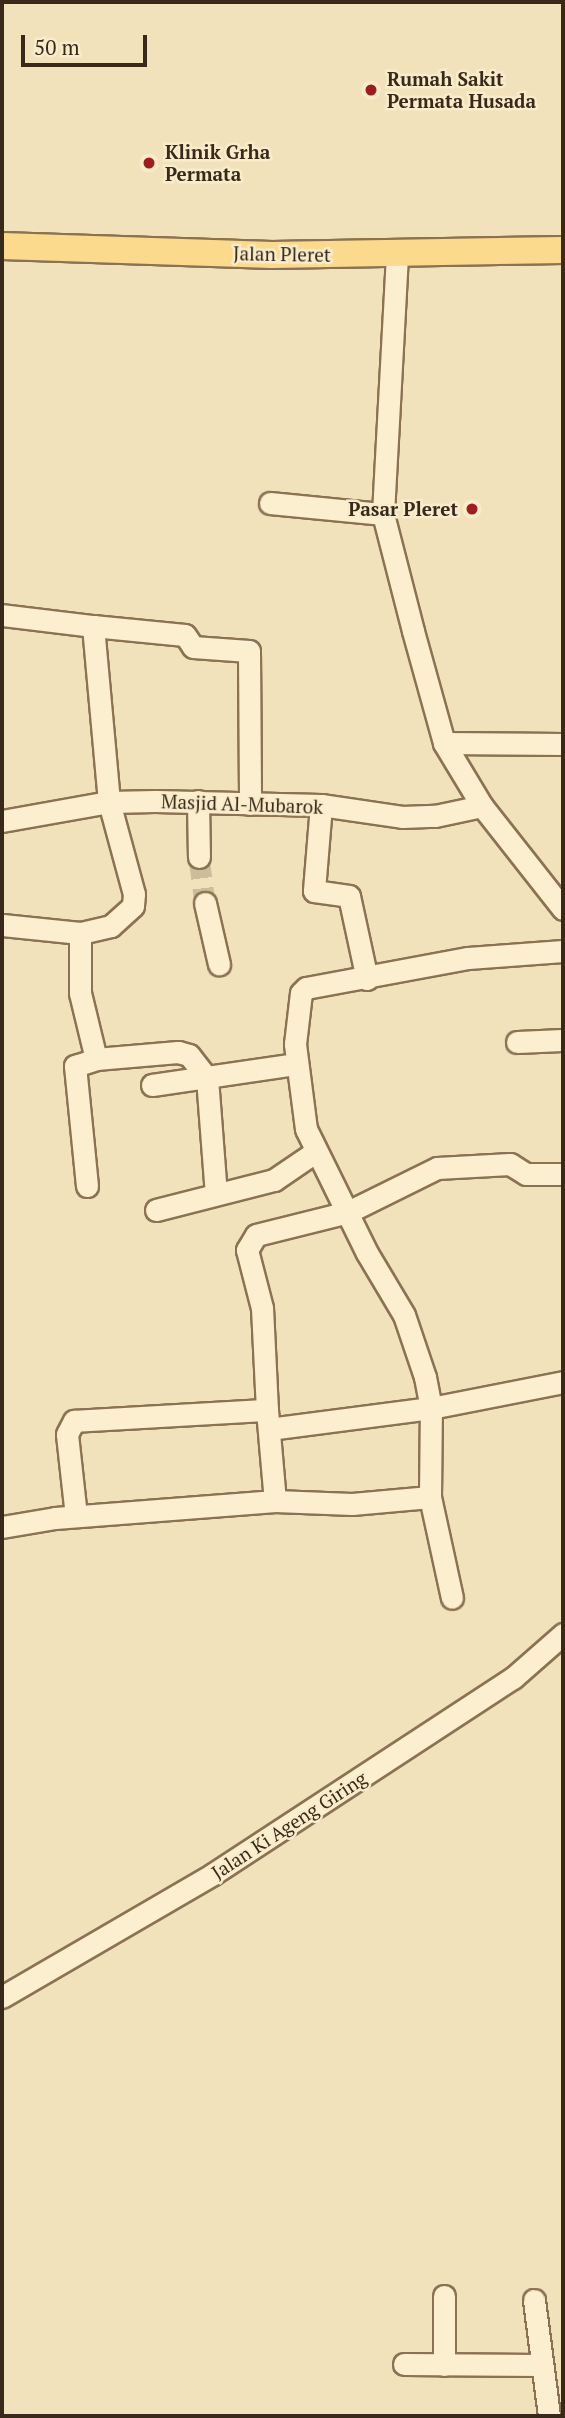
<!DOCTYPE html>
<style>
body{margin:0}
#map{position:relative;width:565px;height:2418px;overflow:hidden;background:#f2e2bb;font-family:"PT Serif",serif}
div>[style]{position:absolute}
.minor-tunnel>*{height:21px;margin-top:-10.5px;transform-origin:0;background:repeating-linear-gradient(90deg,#cdbd9b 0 21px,transparent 0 31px)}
.roads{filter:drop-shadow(2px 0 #8b7253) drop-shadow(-2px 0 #8b7253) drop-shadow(0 2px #8b7253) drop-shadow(0 -2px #8b7253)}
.minor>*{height:21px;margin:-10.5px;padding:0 10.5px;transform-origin:10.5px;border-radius:10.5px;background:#fcefcf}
.major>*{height:26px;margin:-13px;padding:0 13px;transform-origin:13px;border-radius:13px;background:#fbda8d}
.dots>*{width:19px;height:19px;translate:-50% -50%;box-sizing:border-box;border:4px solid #f9eccb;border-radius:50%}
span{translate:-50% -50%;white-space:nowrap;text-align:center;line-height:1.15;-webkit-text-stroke:5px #f9eccb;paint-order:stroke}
.poi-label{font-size:19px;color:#38291a;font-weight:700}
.left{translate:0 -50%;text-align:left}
.right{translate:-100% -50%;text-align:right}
.street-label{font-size:19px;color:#38291a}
.frame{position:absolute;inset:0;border:4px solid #38291a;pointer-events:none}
.scale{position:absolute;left:21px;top:35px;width:126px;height:32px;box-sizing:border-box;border:4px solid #38291a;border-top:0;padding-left:9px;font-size:21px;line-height:24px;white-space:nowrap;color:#38291a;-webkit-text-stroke:5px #f9eccb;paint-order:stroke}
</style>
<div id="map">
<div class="minor-tunnel">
<div style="left:199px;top:857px;width:46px;rotate:82.6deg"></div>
</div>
<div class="roads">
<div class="minor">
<div style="left:397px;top:255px;width:259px;rotate:93.1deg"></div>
<div style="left:383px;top:514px;width:121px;rotate:75.6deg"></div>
<div style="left:413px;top:631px;width:116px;rotate:74.5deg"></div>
<div style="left:444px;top:743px;width:74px;rotate:58.9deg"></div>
<div style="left:482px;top:806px;width:131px;rotate:51.8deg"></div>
<div style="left:270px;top:503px;width:114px;rotate:5.6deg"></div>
<div style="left:2px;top:615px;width:92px;rotate:6.9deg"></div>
<div style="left:93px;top:626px;width:177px;rotate:84.8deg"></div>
<div style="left:109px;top:802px;width:95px;rotate:74.8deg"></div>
<div style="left:134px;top:894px;width:12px;rotate:95deg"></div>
<div style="left:133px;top:906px;width:30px;rotate:138deg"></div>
<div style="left:111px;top:926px;width:32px;rotate:167deg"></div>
<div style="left:80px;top:933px;width:78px;rotate:-174.1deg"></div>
<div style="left:93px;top:626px;width:92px;rotate:5.6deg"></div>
<div style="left:185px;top:635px;width:14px;rotate:56deg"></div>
<div style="left:193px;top:647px;width:56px;rotate:4.1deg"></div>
<div style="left:249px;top:651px;width:153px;rotate:89.6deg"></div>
<div style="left:444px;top:743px;width:119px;rotate:0.5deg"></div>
<div style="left:198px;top:801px;width:56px;rotate:89deg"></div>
<div style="left:321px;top:805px;width:86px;rotate:94.7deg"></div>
<div style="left:314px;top:891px;width:35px;rotate:8deg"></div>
<div style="left:349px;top:896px;width:85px;rotate:77.8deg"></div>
<div style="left:2px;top:821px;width:109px;rotate:-10.1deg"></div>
<div style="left:109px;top:802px;width:46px;rotate:-1.2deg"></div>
<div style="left:155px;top:801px;width:166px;rotate:1.4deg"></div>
<div style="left:321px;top:805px;width:82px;rotate:8.4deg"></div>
<div style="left:402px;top:817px;width:33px;rotate:-2deg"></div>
<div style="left:435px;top:816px;width:48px;rotate:-12deg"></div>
<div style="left:205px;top:903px;width:63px;rotate:77.1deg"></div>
<div style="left:80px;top:933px;width:60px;rotate:90deg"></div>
<div style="left:80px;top:993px;width:68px;rotate:76.4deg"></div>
<div style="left:517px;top:1042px;width:46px;rotate:-2.5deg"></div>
<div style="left:152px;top:1085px;width:146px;rotate:-8.3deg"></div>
<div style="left:87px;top:1186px;width:121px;rotate:-95.7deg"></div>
<div style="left:75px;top:1066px;width:22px;rotate:-18deg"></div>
<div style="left:96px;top:1059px;width:82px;rotate:-4.9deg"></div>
<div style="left:178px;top:1052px;width:11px;rotate:15deg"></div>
<div style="left:189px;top:1055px;width:29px;rotate:52deg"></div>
<div style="left:207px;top:1078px;width:116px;rotate:85.6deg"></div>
<div style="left:156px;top:1210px;width:122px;rotate:-14.3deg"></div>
<div style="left:274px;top:1180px;width:50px;rotate:-34.3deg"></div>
<div style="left:267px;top:1410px;width:102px;rotate:-92.8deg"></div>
<div style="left:262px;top:1308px;width:60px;rotate:-104.5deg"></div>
<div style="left:247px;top:1250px;width:17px;rotate:-59deg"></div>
<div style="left:256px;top:1235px;width:95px;rotate:-14deg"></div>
<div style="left:348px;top:1212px;width:99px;rotate:-26.3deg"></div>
<div style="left:437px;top:1168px;width:73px;rotate:-3.1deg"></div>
<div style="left:510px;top:1164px;width:19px;rotate:32deg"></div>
<div style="left:526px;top:1174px;width:37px"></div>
<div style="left:269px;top:1429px;width:163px;rotate:-7.4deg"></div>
<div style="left:431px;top:1408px;width:135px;rotate:-11.1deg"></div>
<div style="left:430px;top:1497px;width:89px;rotate:-89.4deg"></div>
<div style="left:431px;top:1408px;width:32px;rotate:-101deg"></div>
<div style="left:425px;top:1377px;width:65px;rotate:-108.7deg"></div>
<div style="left:404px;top:1315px;width:72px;rotate:-120.8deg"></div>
<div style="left:367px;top:1253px;width:138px;rotate:-116.2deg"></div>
<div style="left:306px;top:1129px;width:86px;rotate:-97.4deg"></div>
<div style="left:295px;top:1044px;width:51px;rotate:-83.3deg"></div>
<div style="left:301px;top:993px;width:7px;rotate:-45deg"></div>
<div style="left:306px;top:988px;width:165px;rotate:-10.5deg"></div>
<div style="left:468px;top:958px;width:95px;rotate:-4.2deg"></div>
<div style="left:76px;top:1516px;width:82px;rotate:-96.3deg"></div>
<div style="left:67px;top:1434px;width:15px;rotate:-62deg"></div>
<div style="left:74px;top:1421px;width:193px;rotate:-3.3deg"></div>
<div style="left:267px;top:1410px;width:91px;rotate:85deg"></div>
<div style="left:2px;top:1527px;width:54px;rotate:-9.6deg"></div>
<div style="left:55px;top:1518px;width:221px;rotate:-4.4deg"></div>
<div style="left:275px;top:1501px;width:77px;rotate:2.2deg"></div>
<div style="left:352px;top:1504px;width:78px;rotate:-5.1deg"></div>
<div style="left:430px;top:1497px;width:103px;rotate:77.7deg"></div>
<div style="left:2px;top:1997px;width:244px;rotate:-30.2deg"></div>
<div style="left:213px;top:1874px;width:358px;rotate:-33.2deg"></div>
<div style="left:513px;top:1678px;width:67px;rotate:-41.3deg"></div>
<div style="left:534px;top:2300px;width:117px;rotate:82.6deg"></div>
<div style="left:404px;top:2364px;width:135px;rotate:0.4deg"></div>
<div style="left:444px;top:2365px;width:69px;rotate:-90deg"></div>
</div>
<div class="major">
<div style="left:2px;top:246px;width:270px;rotate:1.9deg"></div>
<div style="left:272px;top:255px;width:291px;rotate:-1deg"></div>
</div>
</div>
<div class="dots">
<div style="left:371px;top:90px;background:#a01d1d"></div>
<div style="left:149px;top:163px;background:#a01d1d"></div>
<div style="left:472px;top:509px;background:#a01d1d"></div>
</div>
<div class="poi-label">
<span class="left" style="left:387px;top:90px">Rumah Sakit<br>Permata Husada</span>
<span class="left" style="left:165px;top:163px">Klinik Grha<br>Permata</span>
<span class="right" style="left:458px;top:509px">Pasar Pleret</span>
</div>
<div class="street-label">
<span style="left:282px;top:254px;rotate:1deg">Jalan Pleret</span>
<span style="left:242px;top:804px;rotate:2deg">Masjid Al-Mubarok</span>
<span style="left:289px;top:1825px;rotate:-33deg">Jalan Ki Ageng Giring</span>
</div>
<div class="frame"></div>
<div class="scale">50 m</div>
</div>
